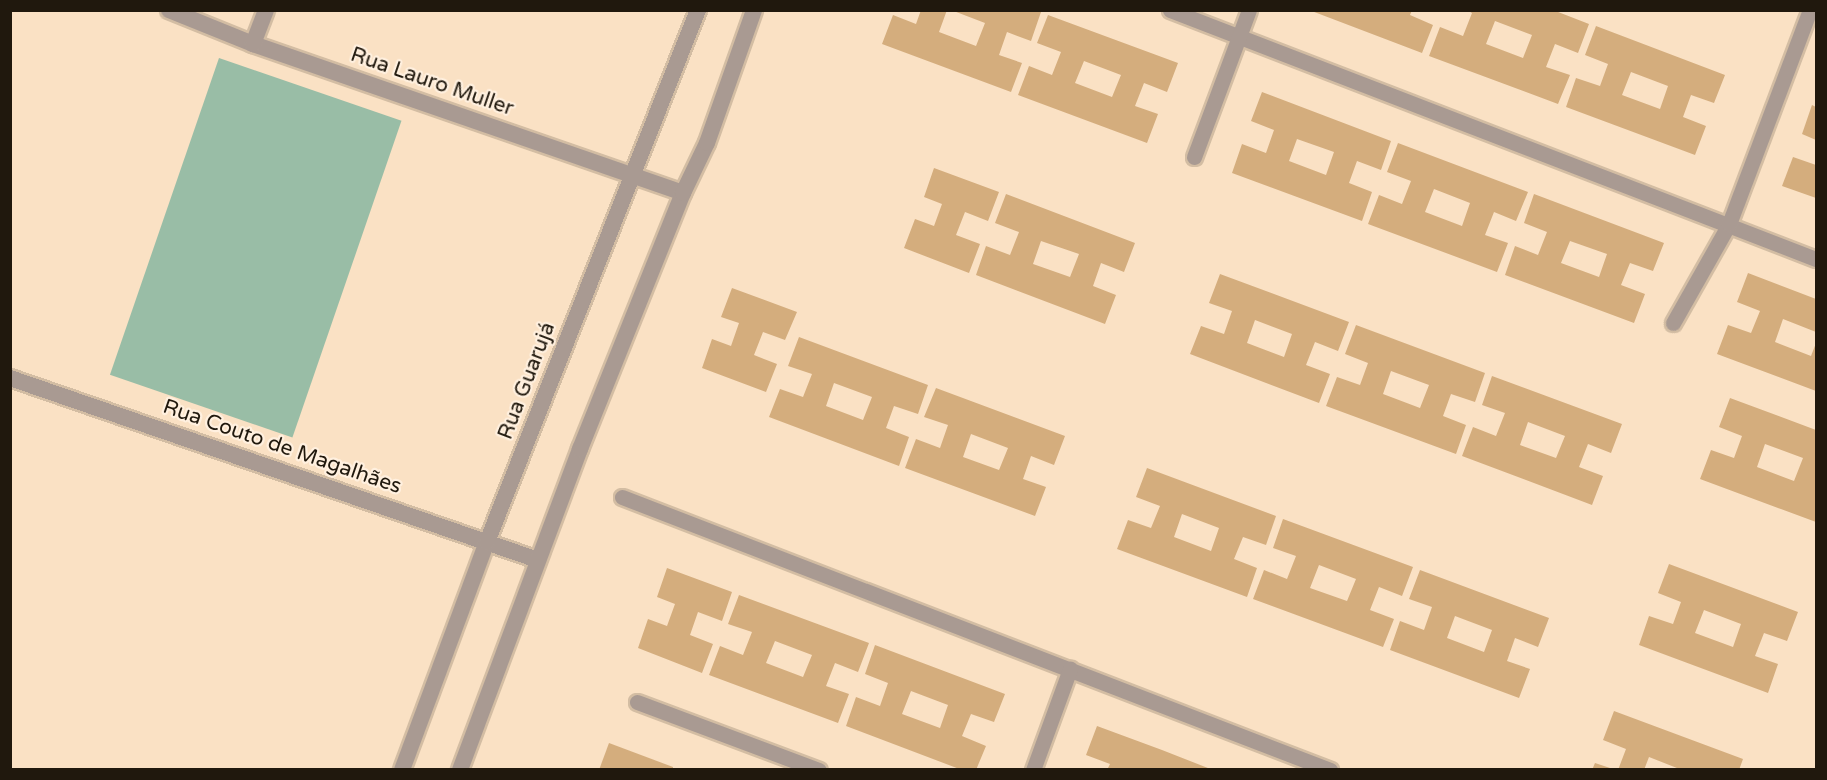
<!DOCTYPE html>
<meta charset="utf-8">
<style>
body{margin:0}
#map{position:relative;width:1827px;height:780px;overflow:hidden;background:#fae1c4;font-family:"Varela Round",sans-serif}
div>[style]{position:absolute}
.green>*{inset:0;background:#99bda6;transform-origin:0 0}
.building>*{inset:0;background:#d4ad7d}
.roads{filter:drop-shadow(2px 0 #d3bda3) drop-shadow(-2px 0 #d3bda3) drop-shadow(0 2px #d3bda3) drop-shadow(0 -2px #d3bda3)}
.service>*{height:15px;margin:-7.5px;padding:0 7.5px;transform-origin:7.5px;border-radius:7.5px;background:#a99a92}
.minor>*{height:16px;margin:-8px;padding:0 8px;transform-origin:8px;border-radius:8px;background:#a99a92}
.tertiary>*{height:16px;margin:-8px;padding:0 8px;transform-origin:8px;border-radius:8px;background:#a99a92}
span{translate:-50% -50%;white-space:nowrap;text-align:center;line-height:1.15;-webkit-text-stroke:4.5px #fff0df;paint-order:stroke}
.street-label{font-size:21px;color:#20180d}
.frame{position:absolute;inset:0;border:12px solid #20180d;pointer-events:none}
</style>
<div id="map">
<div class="green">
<div style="left:219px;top:58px;width:193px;height:335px;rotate:19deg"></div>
</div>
<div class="building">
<div style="clip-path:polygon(921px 10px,947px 10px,939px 32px,976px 46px,985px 23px,951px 10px,1041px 12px,1031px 41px,1007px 32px,999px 55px,1022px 63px,1011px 92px,882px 44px,893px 15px,916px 24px)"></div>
<div style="clip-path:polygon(1309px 10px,1412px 10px,1410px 15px,1433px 25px,1422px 53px)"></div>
<div style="clip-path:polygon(evenodd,1467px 10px,1553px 10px,1589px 24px,1578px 53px,1555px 44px,1546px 67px,1570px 75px,1558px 104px,1429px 56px,1440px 27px,1463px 36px,1472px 13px,1467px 10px,1495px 21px,1532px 35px,1523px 58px,1486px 44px,1495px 21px)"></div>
<div style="clip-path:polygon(evenodd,1048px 15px,1178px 63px,1167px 92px,1144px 83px,1135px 106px,1158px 114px,1147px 143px,1018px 95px,1029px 66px,1052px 75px,1061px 52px,1037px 43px,1048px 15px,1084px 61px,1121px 75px,1112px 97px,1075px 83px,1084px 61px)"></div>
<div style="clip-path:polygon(evenodd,1596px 26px,1725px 75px,1714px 103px,1691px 95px,1683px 117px,1706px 126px,1695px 155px,1566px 107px,1576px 78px,1600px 86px,1608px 64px,1585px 55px,1596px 26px,1631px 72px,1668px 86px,1660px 109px,1622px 95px,1631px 72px)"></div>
<div style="clip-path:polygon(evenodd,1262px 92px,1391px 141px,1381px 170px,1357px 161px,1349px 183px,1372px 192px,1362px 221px,1232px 173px,1242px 144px,1266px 153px,1274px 130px,1251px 121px,1262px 92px,1297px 139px,1334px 152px,1326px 175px,1289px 161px,1297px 139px)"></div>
<div style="clip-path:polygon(1812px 105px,1816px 107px,1816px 140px,1802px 134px)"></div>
<div style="clip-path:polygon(evenodd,1398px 143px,1528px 192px,1516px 221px,1494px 212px,1485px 235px,1508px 243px,1497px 272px,1368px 224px,1379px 195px,1402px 204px,1411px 181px,1387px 172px,1398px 143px,1434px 189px,1470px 203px,1462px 226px,1425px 212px,1434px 189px)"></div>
<div style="clip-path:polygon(1793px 157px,1816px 165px,1816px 198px,1782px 186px)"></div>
<div style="clip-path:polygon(934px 168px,999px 192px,988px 221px,965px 212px,956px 235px,980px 244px,969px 273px,904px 248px,915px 219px,934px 226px,942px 204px,924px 197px)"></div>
<div style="clip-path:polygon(evenodd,1006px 194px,1135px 243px,1124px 272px,1101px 263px,1093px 286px,1116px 295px,1105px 324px,976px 275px,986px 246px,1010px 255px,1019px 232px,995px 223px,1006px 194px,1041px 241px,1079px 254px,1070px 277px,1033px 264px,1041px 241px)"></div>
<div style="clip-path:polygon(evenodd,1534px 194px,1664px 243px,1653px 271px,1630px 263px,1621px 285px,1645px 294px,1634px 323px,1505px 275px,1515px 246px,1538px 255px,1547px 232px,1524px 223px,1534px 194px,1570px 241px,1607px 254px,1599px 277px,1561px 263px,1570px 241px)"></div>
<div style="clip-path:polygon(1748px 273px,1816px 299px,1816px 332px,1783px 319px,1775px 342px,1811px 356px,1816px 343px,1816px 391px,1717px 354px,1728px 325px,1751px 333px,1760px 311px,1737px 302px)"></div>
<div style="clip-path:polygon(evenodd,1220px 274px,1349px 322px,1338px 351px,1315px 342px,1306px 365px,1330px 374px,1319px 403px,1190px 354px,1201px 326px,1224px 334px,1232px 311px,1209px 303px,1220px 274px,1255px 320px,1292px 334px,1284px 357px,1247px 343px,1255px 320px)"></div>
<div style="clip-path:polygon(732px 288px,797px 312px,785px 340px,763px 332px,754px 355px,777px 364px,766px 392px,702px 368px,712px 339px,731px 346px,739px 323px,721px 317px)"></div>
<div style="clip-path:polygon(evenodd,1356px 325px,1485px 373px,1475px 402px,1451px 394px,1443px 416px,1466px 425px,1456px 454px,1326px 406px,1337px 377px,1360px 385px,1368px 363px,1345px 354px,1356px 325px,1391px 371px,1429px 385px,1420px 408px,1383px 394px,1391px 371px)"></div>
<div style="clip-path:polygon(evenodd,799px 337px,928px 385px,918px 414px,894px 406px,886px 428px,909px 437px,899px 466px,769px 417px,780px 389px,803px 397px,812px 374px,788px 366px,799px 337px,834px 383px,872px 397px,863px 420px,826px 406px,834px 383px)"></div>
<div style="clip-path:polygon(evenodd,1492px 376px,1622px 424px,1611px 453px,1588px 444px,1579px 467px,1603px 476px,1592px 505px,1462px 456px,1473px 427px,1496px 436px,1505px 413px,1482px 405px,1492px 376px,1528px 422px,1565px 436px,1556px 458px,1520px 445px,1528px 422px)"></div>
<div style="clip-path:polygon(evenodd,936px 388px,1065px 436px,1054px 465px,1031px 456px,1023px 479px,1046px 487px,1035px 516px,905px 468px,916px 439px,940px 448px,948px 425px,924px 417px,936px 388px,971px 434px,1008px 448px,999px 470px,963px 457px,971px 434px)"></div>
<div style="clip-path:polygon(evenodd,1730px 398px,1816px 430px,1816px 522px,1700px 479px,1711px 450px,1734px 458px,1742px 436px,1719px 427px,1730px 398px,1765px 444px,1803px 458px,1794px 481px,1757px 467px,1765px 444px)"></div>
<div style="clip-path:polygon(evenodd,1147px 468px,1276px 516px,1266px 545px,1243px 537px,1234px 559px,1257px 568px,1247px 597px,1117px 549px,1128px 520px,1151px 528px,1160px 506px,1136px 497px,1147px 468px,1182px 514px,1219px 528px,1211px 551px,1174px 537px,1182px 514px)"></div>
<div style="clip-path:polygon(evenodd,1283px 519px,1413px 567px,1402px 596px,1379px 587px,1370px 610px,1394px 619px,1383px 647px,1253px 599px,1264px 570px,1287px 579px,1296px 556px,1273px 548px,1283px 519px,1319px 565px,1356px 579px,1347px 601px,1310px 588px,1319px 565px)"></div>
<div style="clip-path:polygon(evenodd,1669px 564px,1798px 612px,1787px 641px,1764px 633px,1755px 656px,1778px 664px,1768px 693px,1639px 645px,1649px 616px,1673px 624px,1681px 602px,1658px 593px,1669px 564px,1704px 610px,1741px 624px,1733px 647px,1695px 633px,1704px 610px)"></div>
<div style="clip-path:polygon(667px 568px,732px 592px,722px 621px,698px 612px,690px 635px,713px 644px,702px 673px,638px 648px,648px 619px,667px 626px,675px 604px,657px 597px)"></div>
<div style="clip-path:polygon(evenodd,1420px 570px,1549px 618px,1538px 647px,1515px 638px,1507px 661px,1530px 669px,1519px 698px,1390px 650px,1400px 621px,1424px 630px,1432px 607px,1409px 599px,1420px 570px,1455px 616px,1492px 630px,1484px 652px,1447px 638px,1455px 616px)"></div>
<div style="clip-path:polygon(evenodd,739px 595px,869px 643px,858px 672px,835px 663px,826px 686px,849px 694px,838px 723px,709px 675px,720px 646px,743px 655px,752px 632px,728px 624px,739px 595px,775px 641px,812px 655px,803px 677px,766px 663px,775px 641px)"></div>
<div style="clip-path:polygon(evenodd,875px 645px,1005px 694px,994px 722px,971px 714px,962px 736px,986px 746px,976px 770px,962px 770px,846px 726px,856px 697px,880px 706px,888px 683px,865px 674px,875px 645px,911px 691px,948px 705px,940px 728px,902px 714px,911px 691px)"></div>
<div style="clip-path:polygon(1614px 711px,1743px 759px,1739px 770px,1682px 770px,1649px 757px,1644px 770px,1618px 770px,1626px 749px,1603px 740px)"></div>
<div style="clip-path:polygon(1097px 726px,1162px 750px,1213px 770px,1107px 770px,1110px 764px,1086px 755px)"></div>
<div style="clip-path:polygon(609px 743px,673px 767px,673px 770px,599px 770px)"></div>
<div style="clip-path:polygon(1595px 763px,1613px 769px,1613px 770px,1592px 770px)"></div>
</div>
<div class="roads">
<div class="service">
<div style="left:1170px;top:10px;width:692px;rotate:21.08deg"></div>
<div style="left:1194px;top:157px;width:157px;rotate:-69.5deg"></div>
<div style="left:1673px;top:323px;width:114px;rotate:-60.5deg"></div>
<div style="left:1729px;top:224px;width:229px;rotate:-69.3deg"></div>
<div style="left:622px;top:497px;width:759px;rotate:21.09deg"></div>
<div style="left:637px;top:702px;width:194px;rotate:20.5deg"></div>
<div style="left:1033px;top:770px;width:108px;rotate:-69.9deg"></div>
</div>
<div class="minor">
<div style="left:169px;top:10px;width:91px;rotate:22deg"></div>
<div style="left:253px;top:44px;width:455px;rotate:19.1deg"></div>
<div style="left:253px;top:44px;width:36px;rotate:-69deg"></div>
<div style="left:10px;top:378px;width:558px;rotate:19.02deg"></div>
</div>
<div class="tertiary">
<div style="left:402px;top:770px;width:243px;rotate:-69.6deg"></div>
<div style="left:487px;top:542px;width:572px;rotate:-68.37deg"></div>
<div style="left:460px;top:770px;width:343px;rotate:-69.5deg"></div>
<div style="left:580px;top:449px;width:276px;rotate:-68.1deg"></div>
<div style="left:683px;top:193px;width:55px;rotate:-64.4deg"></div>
<div style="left:707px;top:143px;width:141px;rotate:-70.5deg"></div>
</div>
</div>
<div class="street-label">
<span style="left:432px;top:82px;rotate:19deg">Rua Lauro Muller</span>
<span style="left:527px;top:381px;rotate:-69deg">Rua Guarujá</span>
<span style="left:282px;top:447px;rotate:19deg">Rua Couto de Magalhães</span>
</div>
<div class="frame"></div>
</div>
